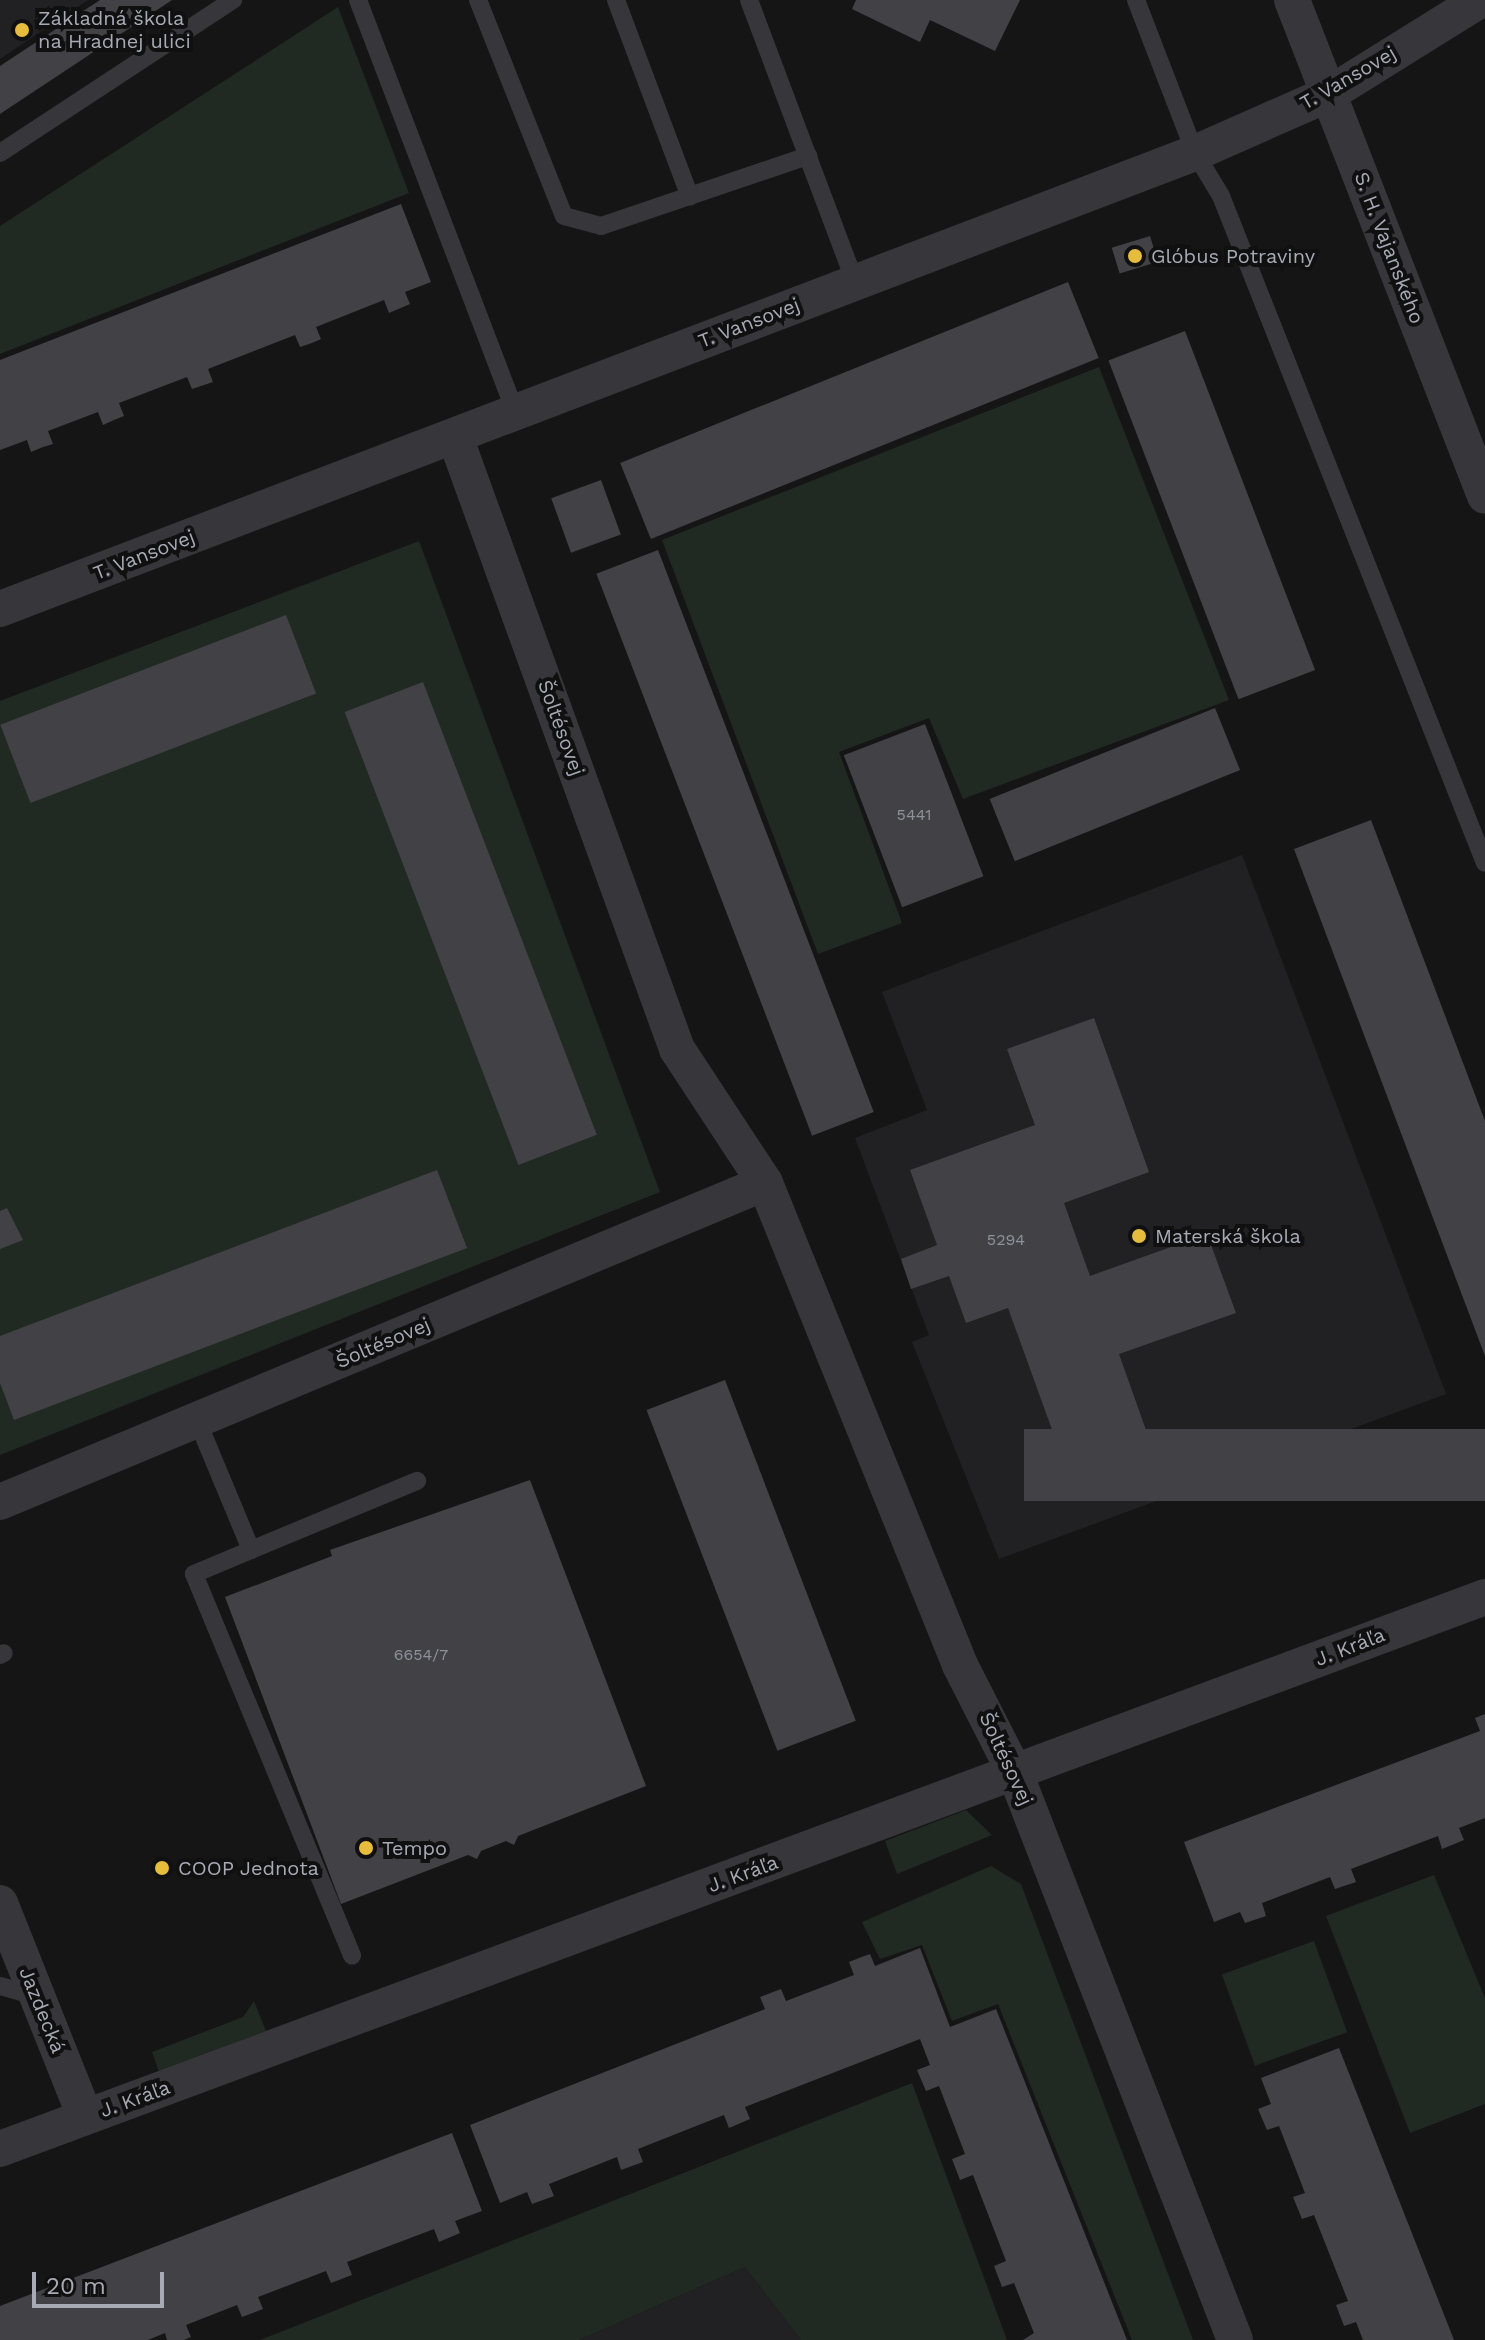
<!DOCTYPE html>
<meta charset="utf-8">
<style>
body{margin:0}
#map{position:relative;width:1485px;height:2340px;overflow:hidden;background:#151516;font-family:"Work Sans",sans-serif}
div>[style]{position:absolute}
.built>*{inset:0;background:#212123}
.green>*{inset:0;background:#212923;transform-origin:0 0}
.building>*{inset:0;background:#424246;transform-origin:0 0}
.lane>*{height:18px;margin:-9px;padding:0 9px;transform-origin:9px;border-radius:9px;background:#36363b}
.street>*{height:36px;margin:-18px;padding:0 18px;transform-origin:18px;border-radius:18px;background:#36363b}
.dots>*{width:22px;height:22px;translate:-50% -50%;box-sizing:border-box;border:4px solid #101011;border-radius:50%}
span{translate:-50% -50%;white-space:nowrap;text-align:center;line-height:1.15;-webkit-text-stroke:8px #101011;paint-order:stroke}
.number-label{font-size:16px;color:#8e919a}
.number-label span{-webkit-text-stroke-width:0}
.poi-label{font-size:20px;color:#a8abb6}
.left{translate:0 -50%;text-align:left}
.street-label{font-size:20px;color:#a8abb6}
.scale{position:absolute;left:32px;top:2272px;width:132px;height:36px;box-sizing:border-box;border:4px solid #a8abb6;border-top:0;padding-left:10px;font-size:24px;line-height:28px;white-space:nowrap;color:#a8abb6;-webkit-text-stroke:6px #101011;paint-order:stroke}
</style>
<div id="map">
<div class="built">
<div style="clip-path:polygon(0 0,88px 0,0 59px)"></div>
<div style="clip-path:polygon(1242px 855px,1446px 1394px,999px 1559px,912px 1342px,929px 1335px,855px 1138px,927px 1110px,882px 992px)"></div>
<div style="clip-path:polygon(745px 2267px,801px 2340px,579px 2340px)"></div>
</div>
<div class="green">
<div style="clip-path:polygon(338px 7px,409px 193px,0 354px,0 226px)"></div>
<div style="clip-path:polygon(1099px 367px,1229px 700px,963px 799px,929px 718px,839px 752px,902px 923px,818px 954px,662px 540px)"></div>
<div style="clip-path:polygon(419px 541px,660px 1192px,0 1455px,0 701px)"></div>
<div style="clip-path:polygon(966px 1810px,992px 1835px,897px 1874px,885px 1841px)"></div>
<div style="clip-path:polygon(991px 1866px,1021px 1884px,1193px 2340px,1132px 2340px,998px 2004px,952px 2021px,922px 1945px,880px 1959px,862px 1922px)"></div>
<div style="clip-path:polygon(1434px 1875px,1485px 1998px,1485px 2104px,1410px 2133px,1326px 1916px)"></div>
<div style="left:1314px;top:1941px;width:97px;height:98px;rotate:70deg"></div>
<div style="clip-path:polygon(254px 2001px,266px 2031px,159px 2072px,152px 2052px,243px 2017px)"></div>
<div style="clip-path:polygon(912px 2083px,1007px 2340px,801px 2340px,745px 2267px,579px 2340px,260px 2340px)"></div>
</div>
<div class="building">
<div style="clip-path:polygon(100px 0,172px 0,0 114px,0 66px)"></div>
<div style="clip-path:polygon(856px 0,1020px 0,995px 51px,930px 20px,920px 42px,852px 9px)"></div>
<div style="clip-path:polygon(401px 204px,431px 282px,405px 292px,410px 304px,389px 313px,384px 300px,316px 327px,321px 339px,312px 343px,300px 347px,295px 335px,208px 369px,213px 382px,192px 389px,187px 377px,119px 403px,124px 416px,114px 420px,103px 425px,98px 412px,48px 431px,53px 444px,43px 447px,31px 452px,27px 440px,0 450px,0 360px)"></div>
<div style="left:1150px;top:236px;width:27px;height:40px;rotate:73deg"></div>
<div style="left:1068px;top:282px;width:82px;height:483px;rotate:68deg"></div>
<div style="left:1185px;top:331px;width:363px;height:82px;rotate:69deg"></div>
<div style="left:601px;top:480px;width:58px;height:53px;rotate:70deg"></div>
<div style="left:658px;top:550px;width:602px;height:66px;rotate:69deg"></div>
<div style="left:286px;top:615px;width:84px;height:306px;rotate:69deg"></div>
<div style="left:423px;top:682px;width:485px;height:84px;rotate:69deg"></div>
<div style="left:1215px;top:708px;width:67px;height:243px;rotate:68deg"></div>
<div style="left:925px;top:724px;width:163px;height:87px;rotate:69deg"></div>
<div style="clip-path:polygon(1371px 820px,1485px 1121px,1485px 1356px,1294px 849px)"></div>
<div style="clip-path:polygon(1094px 1018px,1149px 1172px,1064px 1203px,1090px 1276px,1207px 1234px,1236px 1313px,1119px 1354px,1146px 1430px,1063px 1460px,1008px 1308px,966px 1323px,949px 1276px,911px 1289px,901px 1259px,937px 1245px,910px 1170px,1035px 1125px,1007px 1049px)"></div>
<div style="clip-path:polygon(437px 1170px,467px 1248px,14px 1420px,0 1383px,0 1336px)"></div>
<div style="clip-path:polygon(7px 1208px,23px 1240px,0 1249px,0 1211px)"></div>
<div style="left:725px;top:1380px;width:365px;height:84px;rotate:69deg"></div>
<div style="left:1485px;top:1429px;width:72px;height:461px;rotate:90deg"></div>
<div style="clip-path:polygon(530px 1480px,646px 1786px,518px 1836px,514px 1845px,506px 1841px,481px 1851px,477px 1859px,468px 1855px,341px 1904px,225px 1597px,332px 1556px,330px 1550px)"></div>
<div style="clip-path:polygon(1485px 1714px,1485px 1818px,1459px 1828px,1464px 1840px,1442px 1849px,1438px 1836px,1351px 1869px,1356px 1882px,1335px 1889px,1330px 1877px,1262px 1903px,1266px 1916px,1245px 1923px,1240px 1912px,1214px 1922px,1184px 1842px,1480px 1731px,1475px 1718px)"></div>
<div style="clip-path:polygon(920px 1948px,950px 2027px,996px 2009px,1127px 2340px,1023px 2340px,1034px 2333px,1014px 2283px,1002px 2287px,994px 2266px,1006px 2261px,973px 2175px,960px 2180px,952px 2159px,965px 2154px,939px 2086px,926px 2091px,917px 2070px,930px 2065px,920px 2039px,745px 2107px,750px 2119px,729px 2128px,724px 2115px,638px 2149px,643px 2162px,621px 2170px,617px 2157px,549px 2184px,554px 2196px,532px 2204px,527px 2192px,500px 2203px,470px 2125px,765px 2009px,760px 1997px,781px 1989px,786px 2001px,854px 1975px,849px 1962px,859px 1958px,870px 1954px,875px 1966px)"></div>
<div style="clip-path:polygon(1339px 2048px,1454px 2340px,1363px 2340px,1356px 2322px,1344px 2326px,1336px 2305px,1348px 2301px,1314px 2215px,1302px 2219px,1293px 2197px,1305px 2193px,1279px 2126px,1267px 2130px,1258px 2109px,1271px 2104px,1261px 2078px)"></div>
<div style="clip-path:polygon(452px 2133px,482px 2211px,455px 2221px,460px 2233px,439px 2242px,434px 2229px,347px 2262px,352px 2275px,331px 2283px,326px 2271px,258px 2297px,263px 2309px,242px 2317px,237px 2305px,186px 2325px,191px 2337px,184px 2340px,167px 2340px,165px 2333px,148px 2340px,0 2340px,0 2306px)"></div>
</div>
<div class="lane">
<div style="left:358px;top:0;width:442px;rotate:69.1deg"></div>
<div style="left:478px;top:0;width:232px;rotate:68.3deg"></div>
<div style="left:564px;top:216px;width:38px;rotate:15deg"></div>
<div style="left:601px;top:226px;width:219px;rotate:-18.7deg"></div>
<div style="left:616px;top:0;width:210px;rotate:69.4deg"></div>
<div style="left:749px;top:0;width:301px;rotate:69.4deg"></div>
<div style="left:1136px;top:0;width:164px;rotate:68.9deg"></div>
<div style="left:1195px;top:153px;width:50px;rotate:58.8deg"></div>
<div style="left:1221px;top:196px;width:717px;rotate:68.41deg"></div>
<div style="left:0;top:153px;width:279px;rotate:-33.3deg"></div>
<div style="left:197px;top:1420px;width:141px;rotate:67.4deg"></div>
<div style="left:251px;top:1550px;width:62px;rotate:157.2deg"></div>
<div style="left:194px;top:1574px;width:413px;rotate:67.5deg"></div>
<div style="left:251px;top:1550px;width:180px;rotate:-22.6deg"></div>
<div style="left:0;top:1655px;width:4px;rotate:-27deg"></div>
<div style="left:0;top:1986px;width:37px;rotate:16deg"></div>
</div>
<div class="street">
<div style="left:1292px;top:0;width:532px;rotate:68.74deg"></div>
<div style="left:455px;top:437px;width:651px;rotate:70.06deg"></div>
<div style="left:677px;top:1049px;width:160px;rotate:56.7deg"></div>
<div style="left:765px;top:1183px;width:520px;rotate:67.97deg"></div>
<div style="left:960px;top:1665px;width:121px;rotate:63deg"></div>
<div style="left:1015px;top:1773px;width:608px;rotate:68.79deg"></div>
<div style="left:0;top:609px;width:1279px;rotate:-20.89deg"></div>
<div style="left:1195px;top:153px;width:146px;rotate:-23.8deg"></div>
<div style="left:1329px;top:94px;width:178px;rotate:-31.9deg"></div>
<div style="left:0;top:1502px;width:829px;rotate:-22.64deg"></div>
<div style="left:0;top:1903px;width:230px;rotate:68.3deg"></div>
<div style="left:0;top:2149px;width:1584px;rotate:-20.39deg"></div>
</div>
<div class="dots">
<div style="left:22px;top:30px;background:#e6bc3d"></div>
<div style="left:1135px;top:256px;background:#e6bc3d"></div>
<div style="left:1139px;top:1236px;background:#e6bc3d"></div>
<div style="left:366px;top:1848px;background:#e6bc3d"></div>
<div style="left:162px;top:1868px;background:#e6bc3d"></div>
</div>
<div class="number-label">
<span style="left:914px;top:815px">5441</span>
<span style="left:1006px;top:1240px">5294</span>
<span style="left:421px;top:1655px">6654/7</span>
</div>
<div class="poi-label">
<span class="left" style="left:38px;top:30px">Základná škola<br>na Hradnej ulici</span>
<span class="left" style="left:1151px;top:256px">Glóbus Potraviny</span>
<span class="left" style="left:1155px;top:1236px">Materská škola</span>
<span class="left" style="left:382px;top:1848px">Tempo</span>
<span class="left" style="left:178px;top:1868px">COOP Jednota</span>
</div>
<div class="street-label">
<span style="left:1348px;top:78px;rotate:-30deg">T. Vansovej</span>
<span style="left:1389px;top:248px;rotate:69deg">S. H. Vajanského</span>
<span style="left:749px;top:323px;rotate:-21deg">T. Vansovej</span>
<span style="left:144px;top:555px;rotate:-21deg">T. Vansovej</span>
<span style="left:561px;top:728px;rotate:70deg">Šoltésovej</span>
<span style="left:383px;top:1343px;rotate:-23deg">Šoltésovej</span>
<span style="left:1350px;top:1647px;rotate:-21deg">J. Kráľa</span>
<span style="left:1006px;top:1759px;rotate:65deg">Šoltésovej</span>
<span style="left:743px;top:1874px;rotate:-20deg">J. Kráľa</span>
<span style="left:42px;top:2010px;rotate:68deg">Jazdecká</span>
<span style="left:135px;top:2099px;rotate:-20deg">J. Kráľa</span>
</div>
<div class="scale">20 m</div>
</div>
